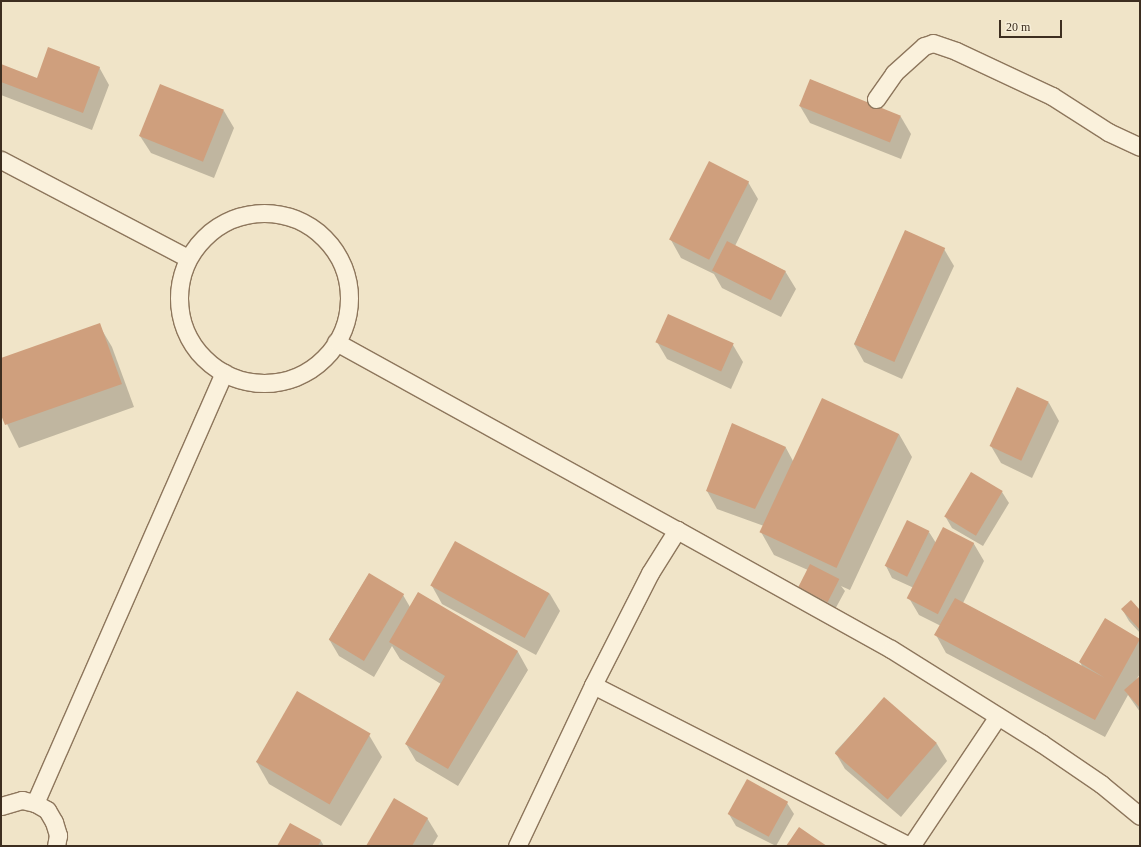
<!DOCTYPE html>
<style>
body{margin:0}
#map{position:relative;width:1141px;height:847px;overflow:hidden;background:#f0e4c8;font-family:Georgia,serif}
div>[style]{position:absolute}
.shadow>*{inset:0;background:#0003}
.building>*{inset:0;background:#cf9f7d;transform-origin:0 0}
.roads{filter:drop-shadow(1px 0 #8d765c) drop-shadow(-1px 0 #8d765c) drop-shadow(0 1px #8d765c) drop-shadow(0 -1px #8d765c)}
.street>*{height:17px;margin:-8.5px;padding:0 8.5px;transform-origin:8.5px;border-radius:8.5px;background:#faf1dc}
.street>.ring{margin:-8.5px;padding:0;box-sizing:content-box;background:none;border:17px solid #faf1dc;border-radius:50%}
span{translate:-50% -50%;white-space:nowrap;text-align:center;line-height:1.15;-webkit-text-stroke:3px #f7eed8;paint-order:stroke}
.frame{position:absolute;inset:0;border:2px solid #3d2e20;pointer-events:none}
.scale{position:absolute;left:999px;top:20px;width:63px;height:18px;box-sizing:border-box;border:2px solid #3d2e20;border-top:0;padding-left:5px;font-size:12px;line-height:14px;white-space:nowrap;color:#3d2e20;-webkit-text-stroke:3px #f7eed8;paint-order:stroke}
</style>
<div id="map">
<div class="shadow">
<div style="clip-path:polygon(1px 65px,37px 79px,99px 67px,109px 85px,92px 130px,1px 95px)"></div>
<div style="clip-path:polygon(811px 80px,901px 117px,911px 134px,901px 159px,810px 123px,800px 106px)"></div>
<div style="clip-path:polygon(224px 111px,234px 128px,214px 178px,151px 153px,140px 136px)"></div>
<div style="clip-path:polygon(748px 182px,758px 199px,735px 246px,785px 271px,796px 289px,781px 317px,722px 288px,714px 274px,681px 258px,671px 240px)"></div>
<div style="clip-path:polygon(906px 231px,944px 249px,954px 266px,902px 379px,864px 362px,854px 344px)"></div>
<div style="clip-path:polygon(99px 325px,112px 347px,134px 407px,19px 448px,1px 412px,1px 360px)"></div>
<div style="clip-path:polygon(657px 342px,733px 345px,743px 362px,731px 389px,667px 359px)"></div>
<div style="clip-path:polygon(1018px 389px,1049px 403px,1059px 421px,1032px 478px,1001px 463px,991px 446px)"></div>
<div style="clip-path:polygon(732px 424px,786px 448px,793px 461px,899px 434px,912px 457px,850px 590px,841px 586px,845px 591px,833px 613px,805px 598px,799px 587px,808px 570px,774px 555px,761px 532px,764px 526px,717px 509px,707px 491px)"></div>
<div style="clip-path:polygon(1002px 492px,1009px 503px,983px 546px,952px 528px,945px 516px)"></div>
<div style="clip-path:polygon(943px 529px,974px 544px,984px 561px,963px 603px,1082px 666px,1080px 662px,1140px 639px,1140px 674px,1136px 680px,1140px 678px,1140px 712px,1128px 695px,1105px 737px,946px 653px,936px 635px,941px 626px,919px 615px,909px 598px,914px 588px,892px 578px,886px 566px,929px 532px,936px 543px)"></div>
<div style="clip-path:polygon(456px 543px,550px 594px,560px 611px,536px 655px,442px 604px,432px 586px)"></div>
<div style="clip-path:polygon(369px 574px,403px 595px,410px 607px,418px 594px,518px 652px,528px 670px,458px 786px,416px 761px,406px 744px,441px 684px,400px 659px,392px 646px,374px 677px,339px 656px,329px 639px)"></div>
<div style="clip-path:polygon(1122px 609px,1140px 612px,1140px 633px,1129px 621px)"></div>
<div style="clip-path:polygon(884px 699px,937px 744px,947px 761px,901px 817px,845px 769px,835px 752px)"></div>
<div style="clip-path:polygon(369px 735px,382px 757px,341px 826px,269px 784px,256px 761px)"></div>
<div style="clip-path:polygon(787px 803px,794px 814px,776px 846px,736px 826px,729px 814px)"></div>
<div style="clip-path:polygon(427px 818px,438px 836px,432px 846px,367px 846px)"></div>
<div style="clip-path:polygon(321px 841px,324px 846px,278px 846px)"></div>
</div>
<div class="building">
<div style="clip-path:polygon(48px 47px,100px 67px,83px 113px,1px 82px,1px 64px,37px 78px)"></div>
<div style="left:810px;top:79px;width:98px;height:29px;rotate:22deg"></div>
<div style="left:160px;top:84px;width:69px;height:56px;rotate:22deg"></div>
<div style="left:709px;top:161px;width:45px;height:88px;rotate:27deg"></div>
<div style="left:905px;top:230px;width:44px;height:125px;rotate:24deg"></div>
<div style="left:727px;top:241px;width:66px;height:33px;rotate:27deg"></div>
<div style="left:668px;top:314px;width:72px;height:31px;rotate:24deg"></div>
<div style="clip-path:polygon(100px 323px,122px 384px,5px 425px,1px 415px,1px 358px)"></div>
<div style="left:1017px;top:387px;width:35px;height:65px;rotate:25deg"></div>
<div style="left:822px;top:398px;width:85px;height:148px;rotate:25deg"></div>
<div style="clip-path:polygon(732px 423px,786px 447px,755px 509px,706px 491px)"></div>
<div style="left:971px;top:472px;width:37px;height:52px;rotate:31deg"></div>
<div style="left:907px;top:520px;width:25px;height:51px;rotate:26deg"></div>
<div style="left:943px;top:527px;width:35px;height:80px;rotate:27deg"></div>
<div style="left:455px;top:541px;width:108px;height:51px;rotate:29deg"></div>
<div style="left:810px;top:564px;width:33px;height:26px;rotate:27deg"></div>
<div style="left:369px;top:573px;width:41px;height:78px;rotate:31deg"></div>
<div style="clip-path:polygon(418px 592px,518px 651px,448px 769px,405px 744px,445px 676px,389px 642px)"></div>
<div style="clip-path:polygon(955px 598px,1105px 678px,1079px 662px,1105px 618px,1140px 639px,1095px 720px,934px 635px)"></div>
<div style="clip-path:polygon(1131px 600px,1140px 610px,1140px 630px,1121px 609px)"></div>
<div style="clip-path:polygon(1140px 676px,1140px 708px,1124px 690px)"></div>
<div style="left:297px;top:691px;width:85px;height:82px;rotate:30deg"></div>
<div style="left:884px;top:697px;width:70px;height:75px;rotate:41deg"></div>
<div style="left:747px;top:779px;width:47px;height:40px;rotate:29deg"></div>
<div style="clip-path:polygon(394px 798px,428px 818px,412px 846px,366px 846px)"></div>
<div style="clip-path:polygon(290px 823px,321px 840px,318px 846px,277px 846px)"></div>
<div style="clip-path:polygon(799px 827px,812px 836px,827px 846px,786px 846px)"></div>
</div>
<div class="roads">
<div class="street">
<div style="left:876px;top:99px;width:32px;rotate:-55deg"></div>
<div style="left:894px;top:73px;width:40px;rotate:-42deg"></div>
<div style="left:924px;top:46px;width:9px;rotate:-18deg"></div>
<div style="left:933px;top:43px;width:24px;rotate:19deg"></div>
<div style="left:956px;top:51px;width:106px;rotate:25.1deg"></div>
<div style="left:1052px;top:96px;width:67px;rotate:32.7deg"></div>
<div style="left:1108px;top:132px;width:35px;rotate:25deg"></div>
<div style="left:1px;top:160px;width:211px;rotate:27.7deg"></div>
<div class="ring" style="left:179px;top:213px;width:153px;height:153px"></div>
<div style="left:336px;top:342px;width:389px;rotate:28.9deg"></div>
<div style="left:593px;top:685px;width:355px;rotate:27deg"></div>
<div style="left:35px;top:803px;width:470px;rotate:-66.3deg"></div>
<div style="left:1px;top:806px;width:22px;rotate:-16deg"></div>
<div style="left:22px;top:800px;width:13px;rotate:13deg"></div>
<div style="left:35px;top:803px;width:14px;rotate:30deg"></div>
<div style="left:47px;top:810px;width:14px;rotate:60deg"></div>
<div style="left:54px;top:822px;width:14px;rotate:73deg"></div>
<div style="left:58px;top:835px;width:11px;rotate:100deg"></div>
<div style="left:517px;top:846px;width:178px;rotate:-64.7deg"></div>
<div style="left:593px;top:685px;width:126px;rotate:-63deg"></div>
<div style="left:650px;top:573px;width:51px;rotate:-57.9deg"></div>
<div style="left:677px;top:530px;width:245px;rotate:29.1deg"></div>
<div style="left:891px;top:649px;width:177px;rotate:32.1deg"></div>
<div style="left:1041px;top:743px;width:73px;rotate:34.3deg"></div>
<div style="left:1101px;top:784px;width:50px;rotate:39.4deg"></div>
<div style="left:911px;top:846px;width:156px;rotate:-56.2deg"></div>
</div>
</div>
<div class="frame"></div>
<div class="scale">20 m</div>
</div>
